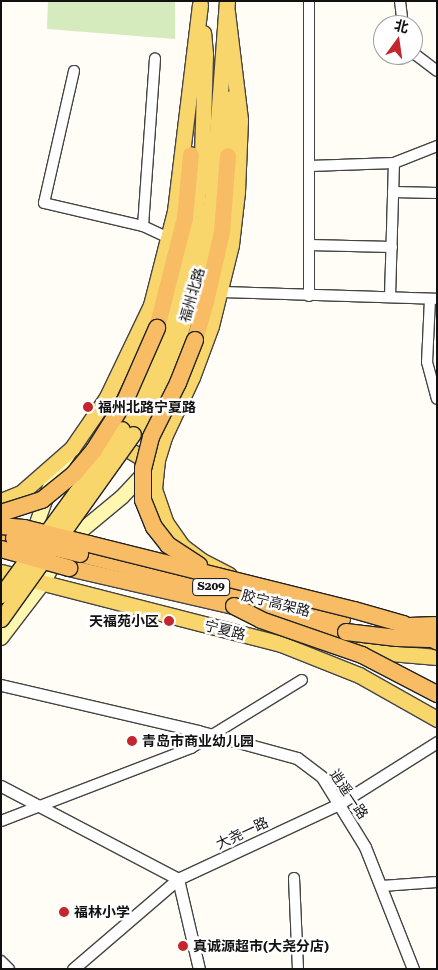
<!DOCTYPE html>
<meta charset="utf-8">
<style>
body{margin:0}
#map{position:relative;width:438px;height:970px;overflow:hidden;background:#fffdf5;font-family:"Roboto Serif","Noto Sans SC",serif}
div>[style]{position:absolute}
.green>*{inset:0;background:#d5ebbd}
.roads{filter:drop-shadow(1px 0 #444) drop-shadow(-1px 0 #444) drop-shadow(0 1px #444) drop-shadow(0 -1px #444)}
.minor>*{height:10px;margin:-5px;padding:0 5px;transform-origin:5px;border-radius:5px;background:#fff}
.tertiary>*{height:11px;margin:-5.5px;padding:0 5.5px;transform-origin:5.5px;border-radius:5.5px;background:#fff}
.secondary>*{height:14px;margin:-7px;padding:0 7px;transform-origin:7px;border-radius:7px;background:#fff6b0}
.primary>*{height:15px;margin:-7.5px;padding:0 7.5px;transform-origin:7.5px;border-radius:7.5px;background:#f9d66b}
.trunk>*{height:16px;margin:-8px;padding:0 8px;transform-origin:8px;border-radius:8px;background:#f7bc64}
.bridges{filter:drop-shadow(1px 0 #222) drop-shadow(-1px 0 #222) drop-shadow(0 1px #222) drop-shadow(0 -1px #222)}
.primary-bridge>*{height:15px;margin:-7.5px;padding:0 7.5px;transform-origin:7.5px;border-radius:7.5px;background:#f9d66b}
.trunk-bridge>*{height:16px;margin:-8px;padding:0 8px;transform-origin:8px;border-radius:8px;background:#f7bc64}
.dots>*{width:14px;height:14px;translate:-50% -50%;box-sizing:border-box;border:2px solid #fff;border-radius:50%}
span{translate:-50% -50%;white-space:nowrap;text-align:center;line-height:1.15;-webkit-text-stroke:5px #fff;paint-order:stroke}
.shield-label span{padding:1px 4px;background:#fff;border:1px solid;border-radius:4px;-webkit-text-stroke-width:0}
.shield-label{font-size:12px;color:#111;font-weight:700}
.street-label{font-size:14px;color:#111}
.poi-label{font-size:14px;color:#111;font-weight:700}
.left{translate:0 -50%;text-align:left}
.right{translate:-100% -50%;text-align:right}
.frame{position:absolute;inset:0;border:2px solid #111;pointer-events:none}
.north{position:absolute;left:373px;top:15px;width:50px;height:50px;box-sizing:border-box;background:#fff;border:1px solid #a0a0a0;border-radius:50%;rotate:14deg;font-size:14px;font-weight:700;line-height:20px;text-align:center;color:#111}
.north::after{content:'';display:block;margin:auto;width:18px;height:22px;background:#c4262e;clip-path:polygon(50% 0,100% 100%,50% 72%,0 100%)}
</style>
<div id="map">
<div class="green">
<div style="clip-path:polygon(48px 1px,175px 1px,175px 39px,47px 29px)"></div>
</div>
<div class="roads">
<div class="minor">
<div style="left:400px;top:1px;width:24px;rotate:83deg"></div>
<div style="left:413px;top:49px;width:7px;rotate:63deg"></div>
<div style="left:416px;top:55px;width:26px;rotate:37deg"></div>
<div style="left:74px;top:71px;width:135px;rotate:102.8deg"></div>
<div style="left:44px;top:203px;width:102px;rotate:13.1deg"></div>
<div style="left:143px;top:226px;width:29px;rotate:25deg"></div>
<div style="left:310px;top:166px;width:84px;rotate:-2deg"></div>
<div style="left:394px;top:163px;width:46px;rotate:-21.6deg"></div>
<div style="left:393px;top:192px;width:44px;rotate:1.3deg"></div>
<div style="left:143px;top:226px;width:168px;rotate:-85.9deg"></div>
<div style="left:309px;top:245px;width:83px;rotate:1.4deg"></div>
<div style="left:220px;top:292px;width:217px;rotate:1.8deg"></div>
<div style="left:309px;top:296px;width:295px;rotate:-90deg"></div>
<div style="left:390px;top:297px;width:134px;rotate:-88.3deg"></div>
<div style="left:430px;top:299px;width:63px;rotate:92.7deg"></div>
<div style="left:427px;top:362px;width:38px;rotate:75deg"></div>
<div style="left:1px;top:821px;width:204px;rotate:-21deg"></div>
<div style="left:191px;top:748px;width:130px;rotate:-31.5deg"></div>
<div style="left:294px;top:878px;width:91px;rotate:87.5deg"></div>
<div style="left:382px;top:886px;width:55px;rotate:-4.2deg"></div>
<div style="left:1px;top:961px;width:11px;rotate:45deg"></div>
</div>
<div class="tertiary">
<div style="left:1px;top:685px;width:202px;rotate:13.1deg"></div>
<div style="left:198px;top:731px;width:103px;rotate:15.3deg"></div>
<div style="left:297px;top:758px;width:31px;rotate:37deg"></div>
<div style="left:322px;top:777px;width:82px;rotate:58.4deg"></div>
<div style="left:365px;top:847px;width:131px;rotate:68.5deg"></div>
<div style="left:1px;top:786px;width:200px;rotate:27.7deg"></div>
<div style="left:178px;top:879px;width:92px;rotate:76.9deg"></div>
<div style="left:73px;top:969px;width:138px;rotate:-40.6deg"></div>
<div style="left:178px;top:879px;width:178px;rotate:-25deg"></div>
<div style="left:339px;top:804px;width:116px;rotate:-32.3deg"></div>
</div>
<div class="secondary">
<div style="left:31px;top:540px;width:63px;rotate:-70.4deg"></div>
<div style="left:52px;top:481px;width:33px;rotate:-59deg"></div>
<div style="left:1px;top:638px;width:69px;rotate:-52.6deg"></div>
<div style="left:43px;top:583px;width:43px;rotate:-61.1deg"></div>
<div style="left:64px;top:545px;width:75px;rotate:-39.6deg"></div>
<div style="left:122px;top:497px;width:37px;rotate:-47deg"></div>
</div>
<div class="primary">
<div style="left:227px;top:12px;width:109px;rotate:83.1deg"></div>
<div style="left:240px;top:120px;width:72px;rotate:92.4deg"></div>
<div style="left:237px;top:192px;width:53px;rotate:96.5deg"></div>
<div style="left:231px;top:245px;width:83px;rotate:103.9deg"></div>
<div style="left:211px;top:326px;width:54px;rotate:110.4deg"></div>
<div style="left:192px;top:377px;width:66px;rotate:115deg"></div>
<div style="left:164px;top:437px;width:24px;rotate:107deg"></div>
<div style="left:157px;top:460px;width:29px;rotate:96deg"></div>
<div style="left:154px;top:489px;width:36px;rotate:71deg"></div>
<div style="left:166px;top:523px;width:28px;rotate:55deg"></div>
<div style="left:182px;top:546px;width:25px;rotate:37deg"></div>
<div style="left:202px;top:561px;width:30px;rotate:27deg"></div>
<div style="left:228px;top:156px;width:58px;rotate:-87deg"></div>
<div style="left:122px;top:429px;width:46px;rotate:-61.2deg"></div>
<div style="left:144px;top:389px;width:51px;rotate:-65.9deg"></div>
<div style="left:165px;top:342px;width:47px;rotate:-72.7deg"></div>
<div style="left:179px;top:297px;width:60px;rotate:-76.4deg"></div>
<div style="left:193px;top:239px;width:83px;rotate:-83.8deg"></div>
<div style="left:202px;top:156px;width:102px;rotate:-88.3deg"></div>
<div style="left:205px;top:54px;width:21px;rotate:-95deg"></div>
<div style="left:133px;top:434px;width:46px;rotate:-61.2deg"></div>
<div style="left:155px;top:394px;width:49px;rotate:-66deg"></div>
<div style="left:175px;top:349px;width:89px;rotate:-73deg"></div>
<div style="left:201px;top:264px;width:65px;rotate:-80.2deg"></div>
<div style="left:212px;top:200px;width:200px;rotate:-85.7deg"></div>
<div style="left:114px;top:441px;width:31px;rotate:31deg"></div>
<div style="left:141px;top:457px;width:14px;rotate:12deg"></div>
<div style="left:1px;top:501px;width:22px;rotate:-22deg"></div>
<div style="left:21px;top:493px;width:68px;rotate:-41.4deg"></div>
<div style="left:72px;top:448px;width:62px;rotate:-55.5deg"></div>
<div style="left:107px;top:397px;width:102px;rotate:-64.4deg"></div>
<div style="left:151px;top:305px;width:97px;rotate:-75.7deg"></div>
<div style="left:175px;top:211px;width:208px;rotate:-83.1deg"></div>
<div style="left:1px;top:572px;width:289px;rotate:14.4deg"></div>
<div style="left:281px;top:644px;width:84px;rotate:21.7deg"></div>
<div style="left:359px;top:675px;width:90px;rotate:29.4deg"></div>
<div style="left:349px;top:644px;width:30px;rotate:15deg"></div>
<div style="left:378px;top:652px;width:59px;rotate:4.8deg"></div>
</div>
<div class="trunk">
<div style="left:157px;top:328px;width:114px;rotate:-75.7deg"></div>
<div style="left:185px;top:218px;width:63px;rotate:-84.6deg"></div>
<div style="left:195px;top:340px;width:40px;rotate:-74deg"></div>
<div style="left:206px;top:302px;width:72px;rotate:-77.1deg"></div>
<div style="left:222px;top:232px;width:76px;rotate:-85.5deg"></div>
<div style="left:1px;top:535px;width:13px;rotate:13deg"></div>
<div style="left:80px;top:554px;width:270px;rotate:13.9deg"></div>
<div style="left:69px;top:568px;width:284px;rotate:13deg"></div>
</div>
</div>
<div class="bridges">
<div class="primary-bridge">
<div style="left:1px;top:595px;width:205px;rotate:-53.9deg"></div>
<div style="left:1px;top:619px;width:227px;rotate:-54.5deg"></div>
</div>
<div class="trunk-bridge">
<div style="left:195px;top:340px;width:46px;rotate:111.6deg"></div>
<div style="left:178px;top:383px;width:60px;rotate:116.6deg"></div>
<div style="left:151px;top:437px;width:32px;rotate:104deg"></div>
<div style="left:143px;top:468px;width:32px;rotate:90deg"></div>
<div style="left:143px;top:500px;width:29px;rotate:68deg"></div>
<div style="left:154px;top:527px;width:23px;rotate:52deg"></div>
<div style="left:168px;top:545px;width:37px;rotate:33deg"></div>
<div style="left:1px;top:513px;width:43px;rotate:-17.6deg"></div>
<div style="left:42px;top:500px;width:41px;rotate:-39.1deg"></div>
<div style="left:74px;top:474px;width:31px;rotate:-50deg"></div>
<div style="left:94px;top:450px;width:58px;rotate:-57.7deg"></div>
<div style="left:125px;top:401px;width:80px;rotate:-66.3deg"></div>
<div style="left:1px;top:526px;width:23px;rotate:5deg"></div>
<div style="left:24px;top:528px;width:67px;rotate:13.8deg"></div>
<div style="left:89px;top:544px;width:273px;rotate:14deg"></div>
<div style="left:354px;top:610px;width:51px;rotate:15.9deg"></div>
<div style="left:403px;top:624px;width:38px;rotate:27deg"></div>
<div style="left:14px;top:538px;width:68px;rotate:13.6deg"></div>
<div style="left:1px;top:549px;width:71px;rotate:15.6deg"></div>
<div style="left:234px;top:606px;width:30px;rotate:27deg"></div>
<div style="left:261px;top:620px;width:107px;rotate:19.1deg"></div>
<div style="left:362px;top:655px;width:85px;rotate:27.5deg"></div>
<div style="left:409px;top:626px;width:28px;rotate:-2deg"></div>
<div style="left:346px;top:632px;width:51px;rotate:6.7deg"></div>
<div style="left:397px;top:638px;width:31px;rotate:2deg"></div>
</div>
</div>
<div class="dots">
<div style="left:88px;top:407px;background:#c4262e"></div>
<div style="left:169px;top:621px;background:#c4262e"></div>
<div style="left:132px;top:741px;background:#c4262e"></div>
<div style="left:64px;top:912px;background:#c4262e"></div>
<div style="left:183px;top:946px;background:#c4262e"></div>
</div>
<div class="shield-label">
<span style="left:211px;top:587px">S209</span>
</div>
<div class="street-label">
<span style="left:192px;top:295px;rotate:-74deg">福州北路</span>
<span style="left:276px;top:603px;rotate:14deg">胶宁高架路</span>
<span style="left:225px;top:630px;rotate:14deg">宁夏路</span>
<span style="left:349px;top:794px;rotate:56deg">逍遥一路</span>
<span style="left:242px;top:833px;rotate:-25deg">大尧一路</span>
</div>
<div class="poi-label">
<span class="left" style="left:98px;top:407px">福州北路宁夏路</span>
<span class="right" style="left:159px;top:621px">天福苑小区</span>
<span class="left" style="left:142px;top:741px">青岛市商业幼儿园</span>
<span class="left" style="left:74px;top:912px">福林小学</span>
<span class="left" style="left:193px;top:946px">真诚源超市(大尧分店)</span>
</div>
<div class="frame"></div>
<div class="north">北</div>
</div>
